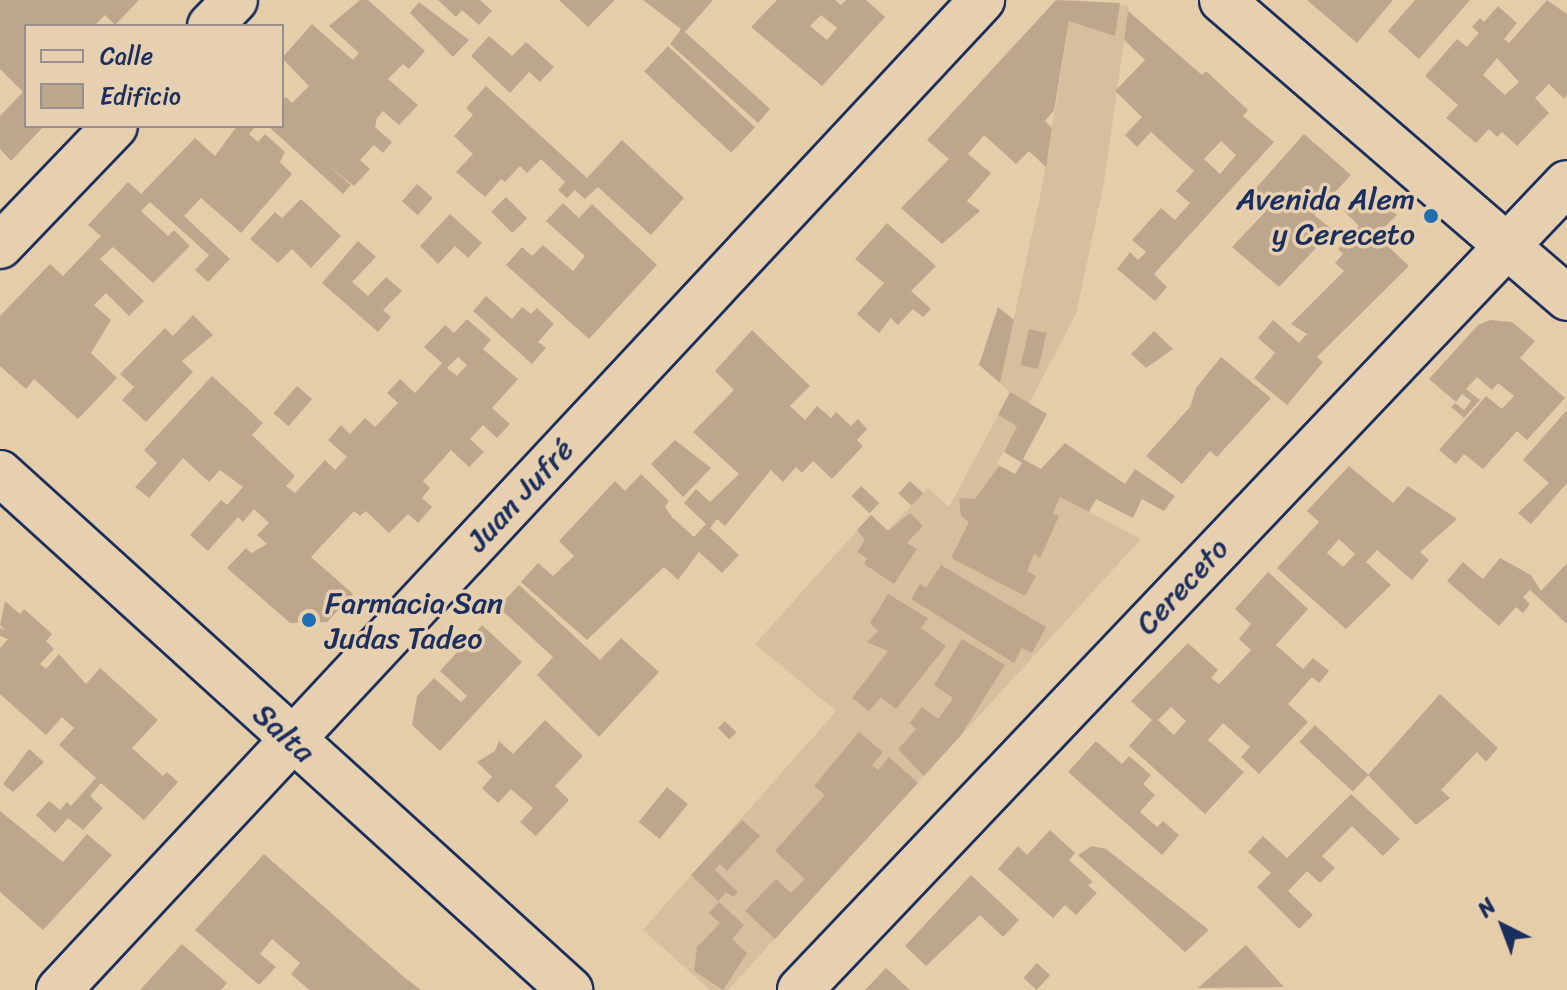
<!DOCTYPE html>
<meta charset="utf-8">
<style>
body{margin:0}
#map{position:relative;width:1567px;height:990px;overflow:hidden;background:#e6cda9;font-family:Sriracha,sans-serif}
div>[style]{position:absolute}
.built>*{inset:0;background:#d6bf9f}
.building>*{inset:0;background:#bda78c;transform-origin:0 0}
.roads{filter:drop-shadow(2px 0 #1b2f5e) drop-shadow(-2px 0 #1b2f5e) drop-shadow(0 2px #1b2f5e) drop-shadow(0 -2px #1b2f5e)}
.minor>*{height:44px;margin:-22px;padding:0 22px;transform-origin:22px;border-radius:22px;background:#e7d0b0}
.tertiary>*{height:44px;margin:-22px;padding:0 22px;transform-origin:22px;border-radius:22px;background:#e7d0b0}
.secondary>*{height:44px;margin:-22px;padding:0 22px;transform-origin:22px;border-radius:22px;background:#e7d0b0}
.dots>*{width:22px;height:22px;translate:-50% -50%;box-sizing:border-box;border:4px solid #e7d0b0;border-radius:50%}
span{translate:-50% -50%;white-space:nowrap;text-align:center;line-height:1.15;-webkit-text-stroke:7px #e7d0b0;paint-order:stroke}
.poi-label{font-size:30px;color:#1b2f5e}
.right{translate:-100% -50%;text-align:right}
.left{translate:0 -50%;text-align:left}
.street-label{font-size:30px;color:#1b2f5e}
.legend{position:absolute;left:24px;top:24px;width:260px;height:104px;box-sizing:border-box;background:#e7d0b0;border:2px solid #95908f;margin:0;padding:10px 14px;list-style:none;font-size:24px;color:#1b2f5e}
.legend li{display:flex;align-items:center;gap:16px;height:40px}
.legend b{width:40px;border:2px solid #95908f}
.north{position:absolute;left:1463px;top:886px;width:80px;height:80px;-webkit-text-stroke:6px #e7d0b0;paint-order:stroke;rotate:318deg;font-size:22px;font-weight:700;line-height:32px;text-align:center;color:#1b2f5e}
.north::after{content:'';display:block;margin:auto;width:28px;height:36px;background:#1b2f5e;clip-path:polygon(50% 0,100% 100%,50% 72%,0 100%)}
</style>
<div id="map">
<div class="built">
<div style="clip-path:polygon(1073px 0,1129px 6px,1104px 183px,1076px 314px,997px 464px,1141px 539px,728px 990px,710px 990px,643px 930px,836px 711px,755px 644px,871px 515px,888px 530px,928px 488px,949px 507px,1010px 393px,1000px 383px,1042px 187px)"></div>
</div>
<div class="building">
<div style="clip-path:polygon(0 0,139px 0,115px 25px,105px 15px,94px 26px,26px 26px,26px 126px,44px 126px,11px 161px,0 149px,0 116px,23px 92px,0 69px)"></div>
<div style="clip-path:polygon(360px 0,368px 0,425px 51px,409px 69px,403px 64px,388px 79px,418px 105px,399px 125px,383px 111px,377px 118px,375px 127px,392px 142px,383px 153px,374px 145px,360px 160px,370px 169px,354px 186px,326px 164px,351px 185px,343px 194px,268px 126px,282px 126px,282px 101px,286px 97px,292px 103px,309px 86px,282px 58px,312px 24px,353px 60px,359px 53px,329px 26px)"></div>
<div style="clip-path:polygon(438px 0,480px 0,492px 11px,479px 25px,462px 10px,456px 17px)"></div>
<div style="clip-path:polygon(559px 0,615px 0,588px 27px)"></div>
<div style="clip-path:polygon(643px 0,713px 0,685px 32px,770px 109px,758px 123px,670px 44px,681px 29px)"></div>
<div style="clip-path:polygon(evenodd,777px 0,835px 0,841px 5px,846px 0,866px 0,885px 17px,822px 86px,751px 27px,777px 0,821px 15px,837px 28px,827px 40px,810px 26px,821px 15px)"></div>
<div style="clip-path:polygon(1056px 0,1120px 3px,1115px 36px,1069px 21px,1054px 110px,1045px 121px,1052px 128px,1046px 167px,1029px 151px,1016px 164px,984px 135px,968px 154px,991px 173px,967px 201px,980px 211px,942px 244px,901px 208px,949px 159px,927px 140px)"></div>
<div style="clip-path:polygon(1307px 0,1393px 0,1357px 43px)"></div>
<div style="clip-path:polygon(1415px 0,1470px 0,1419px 59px,1388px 31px)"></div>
<div style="clip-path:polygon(evenodd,1547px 0,1567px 14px,1567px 95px,1564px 99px,1549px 84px,1535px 98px,1549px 113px,1517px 146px,1502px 132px,1497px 137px,1489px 129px,1476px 143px,1446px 118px,1458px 105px,1425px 76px,1457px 39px,1467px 47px,1479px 33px,1472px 27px,1480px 18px,1484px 22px,1498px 6px,1517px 23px,1504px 39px,1509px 43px,1547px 0,1497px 58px,1519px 82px,1505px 95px,1483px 75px,1497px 58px)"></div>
<div style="clip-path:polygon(419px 2px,469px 40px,453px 57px,410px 13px)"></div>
<div style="clip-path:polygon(evenodd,1128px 11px,1202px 75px,1206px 71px,1248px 110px,1243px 116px,1274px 142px,1154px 274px,1167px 287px,1155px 301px,1117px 269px,1130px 252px,1138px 260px,1146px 252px,1132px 240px,1161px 208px,1175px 220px,1190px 203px,1176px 191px,1194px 171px,1151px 132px,1137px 147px,1125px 135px,1142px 117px,1115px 91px,1145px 60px,1124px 40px,1128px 11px,1221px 141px,1236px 155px,1220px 174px,1204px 159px,1221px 141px)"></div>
<div style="clip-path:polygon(489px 36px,512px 56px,526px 42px,554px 67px,540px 82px,529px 72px,510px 93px,471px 56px)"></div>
<div style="left:668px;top:46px;width:119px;height:35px;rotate:43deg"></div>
<div style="clip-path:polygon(486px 86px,587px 178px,622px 140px,684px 198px,651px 235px,598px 187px,585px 199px,575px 190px,567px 198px,558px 190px,565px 182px,541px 159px,527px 173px,520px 166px,505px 182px,501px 179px,485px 197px,456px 172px,473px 154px,454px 136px,473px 115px,466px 108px)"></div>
<div style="clip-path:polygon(237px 126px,256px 126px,249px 134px,258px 142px,265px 134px,285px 152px,280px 162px,292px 174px,241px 233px,201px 198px,184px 216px,230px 259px,208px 282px,195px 270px,209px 255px,150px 202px,141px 211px,168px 236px,174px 230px,190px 246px,153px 283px,113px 247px,100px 259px,144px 301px,129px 316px,106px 293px,94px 305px,111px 320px,91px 353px,117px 378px,78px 419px,34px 379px,26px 389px,0 366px,0 316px,50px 264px,63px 276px,101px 236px,88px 225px,128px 182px,141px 194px,195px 138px,215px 156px)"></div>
<div style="clip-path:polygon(1304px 134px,1351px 175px,1314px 215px,1333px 230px,1279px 287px,1232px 247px,1266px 211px,1249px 196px)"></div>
<div style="left:417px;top:184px;width:21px;height:23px;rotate:41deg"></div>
<div style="clip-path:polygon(1366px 188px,1397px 215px,1376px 235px,1409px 266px,1317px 357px,1323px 362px,1287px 405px,1254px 378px,1275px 353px,1258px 338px,1273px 320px,1299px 343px,1307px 334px,1291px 324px,1344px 271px,1335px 263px,1343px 254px,1338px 249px,1359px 226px,1344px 211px)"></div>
<div style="left:506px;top:197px;width:30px;height:21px;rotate:45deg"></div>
<div style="clip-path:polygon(301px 199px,341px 236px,311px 268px,292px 249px,278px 263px,250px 239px,275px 212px,282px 218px)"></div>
<div style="clip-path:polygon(563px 203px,579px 218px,592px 204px,657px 265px,589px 339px,506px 265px,522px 247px,532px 256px,543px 245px,573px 271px,585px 256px,546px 221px)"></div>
<div style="clip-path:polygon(450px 214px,482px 243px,468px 258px,455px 246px,438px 264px,420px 246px)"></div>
<div style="clip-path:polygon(887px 223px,936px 266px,911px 291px,931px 309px,923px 317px,913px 309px,898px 325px,891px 318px,879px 333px,857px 314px,884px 283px,855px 259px)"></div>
<div style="clip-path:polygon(358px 241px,376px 257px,352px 282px,368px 296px,386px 277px,402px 291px,383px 310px,391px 317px,378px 332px,322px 283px)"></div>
<div style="clip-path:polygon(486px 296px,512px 319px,522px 307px,531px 314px,537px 308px,554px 324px,538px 342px,546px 348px,532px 364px,473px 311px)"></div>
<div style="clip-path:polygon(998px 307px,1014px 320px,1000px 383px,979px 365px)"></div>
<div style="clip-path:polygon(193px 315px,213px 335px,182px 361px,193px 372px,146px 422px,122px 400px,134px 387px,120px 374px,165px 328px,173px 336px)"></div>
<div style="clip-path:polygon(evenodd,467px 319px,491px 340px,483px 349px,518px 379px,492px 408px,510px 424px,497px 438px,483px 425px,470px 439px,484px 452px,469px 467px,451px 450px,423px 481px,430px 488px,422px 498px,432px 507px,418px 523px,408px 514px,389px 533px,366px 511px,360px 516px,354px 511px,311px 557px,353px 594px,327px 622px,290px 623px,227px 568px,246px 548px,251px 553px,267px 544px,257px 535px,269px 523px,254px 509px,243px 522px,238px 517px,208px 551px,190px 535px,221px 500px,227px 505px,243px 487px,220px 470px,209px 482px,183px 458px,149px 498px,135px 487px,157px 463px,144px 450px,212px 376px,263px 423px,252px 435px,295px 476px,286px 486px,295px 493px,325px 460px,335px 470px,347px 457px,328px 440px,341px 425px,350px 434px,365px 418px,375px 427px,398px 403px,387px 393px,400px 379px,415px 393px,442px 363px,424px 347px,445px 325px,454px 333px,467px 319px,458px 357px,467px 365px,457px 376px,447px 368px,458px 357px)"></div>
<div style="clip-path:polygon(1490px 320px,1512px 322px,1535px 341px,1520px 358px,1565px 398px,1527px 440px,1517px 431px,1483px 469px,1464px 454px,1456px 464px,1439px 450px,1486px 396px,1502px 409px,1514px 396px,1498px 383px,1492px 390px,1477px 377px,1466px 389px,1480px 400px,1464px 418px,1451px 407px,1455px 403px,1464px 410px,1471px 401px,1462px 394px,1456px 402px,1429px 379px,1478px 325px)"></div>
<div style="left:1029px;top:329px;width:18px;height:37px;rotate:13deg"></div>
<div style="clip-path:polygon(752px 330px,810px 386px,790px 406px,805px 420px,817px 406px,831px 418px,836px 412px,851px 426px,858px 419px,867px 429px,857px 440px,863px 446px,832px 479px,813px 461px,802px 473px,796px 467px,783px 482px,771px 470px,725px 526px,717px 519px,710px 528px,739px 555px,722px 573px,699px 552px,678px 580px,664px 567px,587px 640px,521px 582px,538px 563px,553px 576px,574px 556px,559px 541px,615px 481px,625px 491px,641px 474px,669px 501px,665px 507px,672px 517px,694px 537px,706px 524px,684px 503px,696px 489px,710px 502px,739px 474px,693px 432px,734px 390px,715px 371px)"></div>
<div style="clip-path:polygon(1154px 331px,1173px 349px,1146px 368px,1131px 354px)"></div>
<div style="clip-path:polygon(1221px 357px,1271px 398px,1217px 457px,1210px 451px,1182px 484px,1146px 456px,1190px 407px,1196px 388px)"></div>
<div style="left:297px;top:386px;width:20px;height:36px;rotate:41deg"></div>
<div style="clip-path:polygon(1010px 392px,1047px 414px,1023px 459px,1041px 469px,1065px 443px,1125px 484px,1135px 469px,1175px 496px,1164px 511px,1142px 499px,1133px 518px,1096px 499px,1089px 512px,1060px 497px,1053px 513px,1059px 516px,1040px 558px,1034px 554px,1027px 571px,1036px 576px,1025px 596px,951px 558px,969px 522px,961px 516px,959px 498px,975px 499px,999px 466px,1015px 474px,1022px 463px,1004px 452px,1017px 426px,998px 415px)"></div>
<div style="clip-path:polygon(1567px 410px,1567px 483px,1531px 524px,1518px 513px,1549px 483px,1523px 460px)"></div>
<div style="clip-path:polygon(675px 440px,711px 468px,683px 497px,651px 464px)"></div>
<div style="clip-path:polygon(evenodd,1349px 466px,1393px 503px,1408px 486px,1457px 519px,1420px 552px,1429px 560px,1412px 580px,1377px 550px,1366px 562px,1391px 585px,1346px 629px,1277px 568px,1319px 522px,1307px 511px,1349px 466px,1339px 539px,1355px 554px,1343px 567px,1327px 553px,1339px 539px)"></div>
<div style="left:910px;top:481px;width:18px;height:17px;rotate:43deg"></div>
<div style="left:861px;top:486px;width:25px;height:14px;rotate:43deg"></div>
<div style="clip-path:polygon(910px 513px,923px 526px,907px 543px,917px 549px,894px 584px,864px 564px,867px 558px,857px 552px,865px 540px,857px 530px,871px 515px,888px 531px)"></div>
<div style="clip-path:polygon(1500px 558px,1531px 575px,1541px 591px,1567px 563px,1567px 624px,1530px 590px,1523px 597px,1530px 604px,1523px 613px,1516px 607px,1499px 626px,1447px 581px,1463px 562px,1483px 579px)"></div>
<div style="clip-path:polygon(941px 565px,1046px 627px,1032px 653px,1022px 648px,1014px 663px,911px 599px,920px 584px,926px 588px)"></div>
<div style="clip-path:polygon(evenodd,1268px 572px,1308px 609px,1276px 645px,1303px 669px,1313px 658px,1329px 671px,1319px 683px,1312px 677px,1288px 704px,1308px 722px,1259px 774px,1241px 757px,1250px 747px,1223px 723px,1208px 740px,1244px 772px,1205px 814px,1129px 746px,1152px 720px,1131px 701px,1188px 643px,1218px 670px,1211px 678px,1219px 684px,1226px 677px,1251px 650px,1239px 639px,1251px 624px,1235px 609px,1268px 572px,1171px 707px,1186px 721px,1174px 735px,1158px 720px,1171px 707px)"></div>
<div style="clip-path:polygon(519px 585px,600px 660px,621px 638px,659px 672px,599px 737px,537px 675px,553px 657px,498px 607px)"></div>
<div style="clip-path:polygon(888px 594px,928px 618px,921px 628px,946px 646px,896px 709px,881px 697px,869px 711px,852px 698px,888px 651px,867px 642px,878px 631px,870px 623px)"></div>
<div style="clip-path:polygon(5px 601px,20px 614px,24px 609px,52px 634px,46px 641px,54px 649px,40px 664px,46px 669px,59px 654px,86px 684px,100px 668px,158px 720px,132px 748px,163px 776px,167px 772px,178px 782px,144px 820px,101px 783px,90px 796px,103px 808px,83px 830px,68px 818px,55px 833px,36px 815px,49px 801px,60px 810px,67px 802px,71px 806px,96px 778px,59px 745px,74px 728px,62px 717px,46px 735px,0 694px,0 648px,8px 639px,0 636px,0 628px,5px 630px,0 625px)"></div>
<div style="clip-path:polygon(482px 625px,522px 662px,440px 751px,412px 725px,417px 696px,434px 678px,461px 702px,467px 696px,440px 671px)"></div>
<div style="clip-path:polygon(962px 639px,1005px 665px,961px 735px,924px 776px,898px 749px,916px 729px,910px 723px,922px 707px,938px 719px,953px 698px,934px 685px)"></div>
<div style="clip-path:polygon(1440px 694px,1498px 748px,1486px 762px,1477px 752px,1441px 790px,1450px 798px,1416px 825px,1368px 775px)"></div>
<div style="clip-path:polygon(545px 720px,583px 756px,555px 786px,569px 800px,536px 836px,520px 822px,533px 808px,511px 789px,498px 803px,482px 788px,492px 777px,477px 762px,495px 751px,499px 741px,513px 754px)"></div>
<div style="left:725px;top:721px;width:16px;height:10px;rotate:45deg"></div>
<div style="left:1315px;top:725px;width:73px;height:23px;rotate:43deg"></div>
<div style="clip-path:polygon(859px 732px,883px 752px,872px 765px,878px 770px,889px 757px,918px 783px,775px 939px,745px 911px,776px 879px,791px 893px,805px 879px,775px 851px,825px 795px,814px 786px)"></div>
<div style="clip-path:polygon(1096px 741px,1122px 764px,1129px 756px,1151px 775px,1143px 784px,1155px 795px,1140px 812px,1157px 827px,1163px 821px,1179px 835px,1162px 855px,1068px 772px)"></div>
<div style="clip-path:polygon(29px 749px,44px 762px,13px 792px,3px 784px)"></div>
<div style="left:667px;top:787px;width:27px;height:45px;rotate:39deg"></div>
<div style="clip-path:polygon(1351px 794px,1400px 839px,1383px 856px,1352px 826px,1322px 856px,1335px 868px,1320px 883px,1307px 871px,1288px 891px,1313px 915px,1299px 929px,1257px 887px,1271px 873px,1248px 852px,1263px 836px,1287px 858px)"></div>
<div style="clip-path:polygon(0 811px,63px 862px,87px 834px,112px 855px,43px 930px,0 892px)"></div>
<div style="clip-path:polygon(742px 820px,760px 836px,727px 871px,720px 864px,715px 870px,738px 892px,733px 897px,726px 892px,718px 901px,691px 875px)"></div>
<div style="clip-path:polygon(1050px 830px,1075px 853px,1069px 860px,1093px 882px,1088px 885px,1097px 893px,1076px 915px,1065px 905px,1053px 918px,998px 869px,1018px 846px,1027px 855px)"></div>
<div style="clip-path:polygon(1092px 846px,1106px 849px,1209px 930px,1185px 952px,1078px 855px)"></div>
<div style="clip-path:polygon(264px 854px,404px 977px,421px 990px,309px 990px,291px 974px,300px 963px,272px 939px,260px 954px,276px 967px,259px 985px,195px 930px)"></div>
<div style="clip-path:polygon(971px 875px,1019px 920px,1003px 937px,980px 915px,926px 966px,905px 946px)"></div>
<div style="clip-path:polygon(719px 902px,744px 925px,732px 939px,747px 953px,723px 990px,694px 971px,697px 947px,720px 923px,709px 913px)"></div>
<div style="clip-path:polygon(182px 944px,227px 983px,221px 990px,140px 990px)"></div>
<div style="clip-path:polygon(1246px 945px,1284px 987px,1198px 988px)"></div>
<div style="left:1037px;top:963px;width:18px;height:20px;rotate:43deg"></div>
<div style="clip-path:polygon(886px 968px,910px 990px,865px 990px)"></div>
</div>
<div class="roads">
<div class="minor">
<div style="left:210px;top:26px;width:36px;rotate:-46deg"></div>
<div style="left:0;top:246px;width:166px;rotate:-46.2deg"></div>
<div style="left:800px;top:990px;width:1113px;rotate:-46.46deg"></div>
</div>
<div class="tertiary">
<div style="left:1222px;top:0;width:456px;rotate:40.8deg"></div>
<div style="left:292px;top:740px;width:1012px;rotate:-47deg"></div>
</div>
<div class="secondary">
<div style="left:0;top:473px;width:770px;rotate:42.21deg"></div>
<div style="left:59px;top:990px;width:342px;rotate:-47deg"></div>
</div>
</div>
<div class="dots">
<div style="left:1431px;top:216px;background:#1f6fb2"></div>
<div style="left:309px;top:620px;background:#1f6fb2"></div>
</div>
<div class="poi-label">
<span class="right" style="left:1415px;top:216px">Avenida Alem<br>y Cereceto</span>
<span class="left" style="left:325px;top:620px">Farmacia San<br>Judas Tadeo</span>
</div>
<div class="street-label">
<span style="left:520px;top:495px;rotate:-47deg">Juan Jufré</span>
<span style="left:1182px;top:586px;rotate:-47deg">Cereceto</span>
<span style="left:284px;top:733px;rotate:42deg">Salta</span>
</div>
<ul class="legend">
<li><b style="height:10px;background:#e7d0b0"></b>Calle</li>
<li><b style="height:22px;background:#bda78c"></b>Edificio</li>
</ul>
<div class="north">N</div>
</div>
